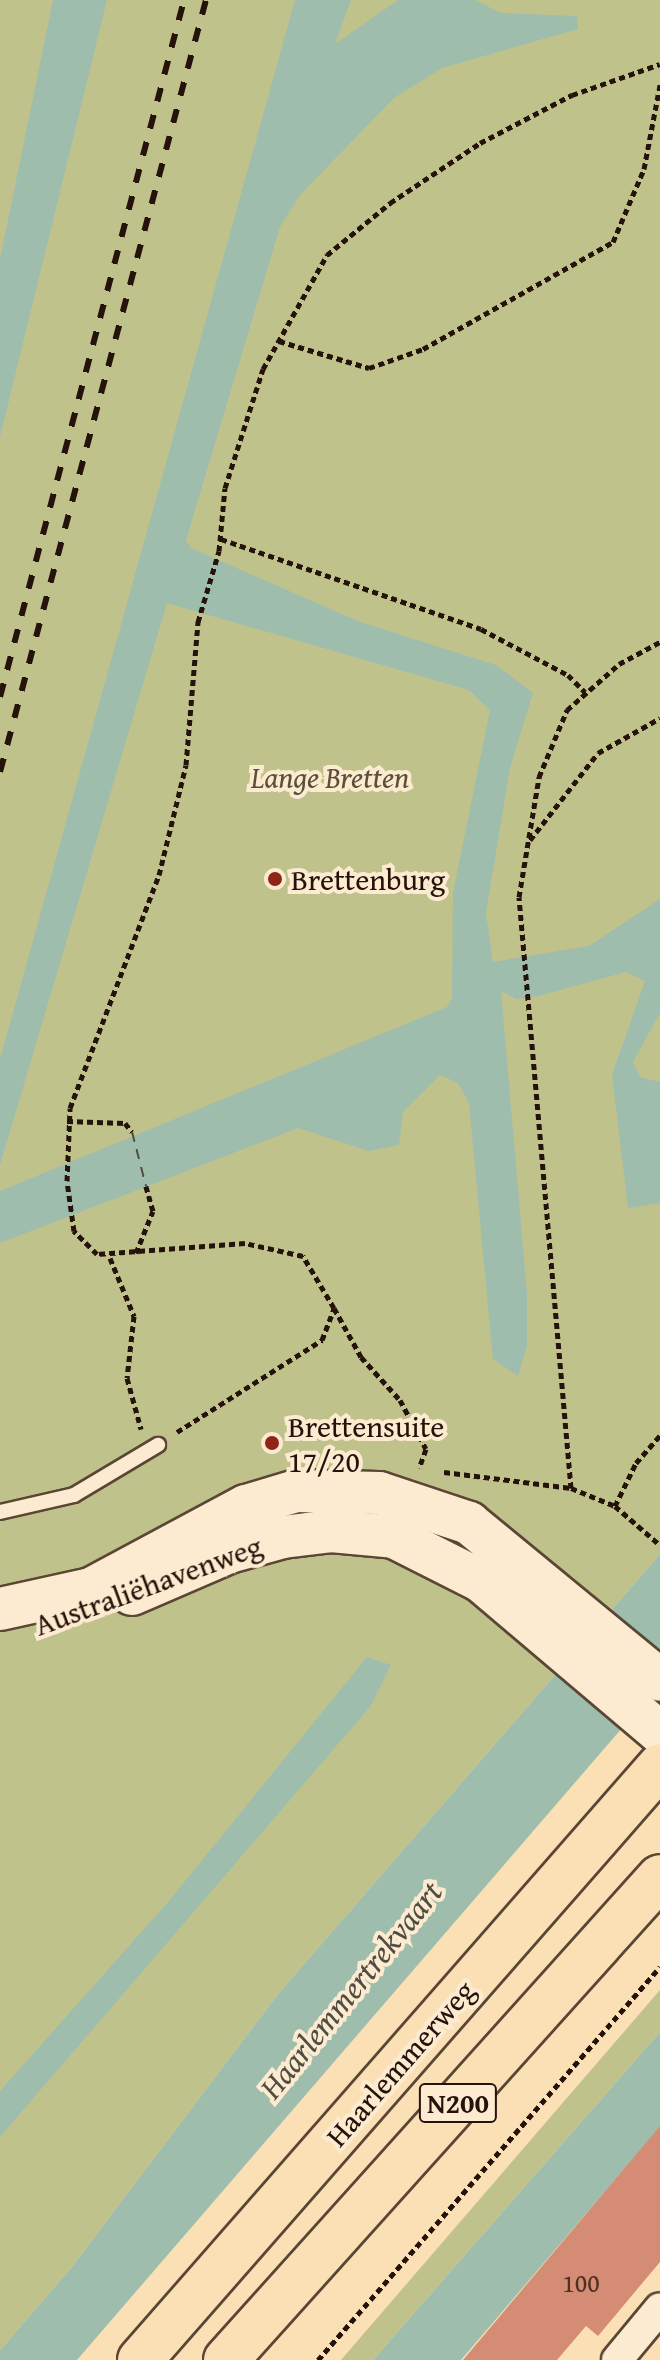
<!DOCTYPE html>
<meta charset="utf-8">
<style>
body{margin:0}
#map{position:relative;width:660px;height:2360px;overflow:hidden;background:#fbe0b6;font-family:"Gentium Book Plus",serif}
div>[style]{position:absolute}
.green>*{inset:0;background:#c0c28c}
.water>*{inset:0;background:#9fbdad}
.ferry>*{height:2px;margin-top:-1px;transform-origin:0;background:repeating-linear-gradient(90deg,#504e43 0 10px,transparent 0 18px)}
.building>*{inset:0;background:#d48c74}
.path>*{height:5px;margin-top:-2.5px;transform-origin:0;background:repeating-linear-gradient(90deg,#25120a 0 6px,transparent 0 10px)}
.roads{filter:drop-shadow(2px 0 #5a4635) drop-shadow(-2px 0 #5a4635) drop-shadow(0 2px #5a4635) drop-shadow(0 -2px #5a4635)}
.lane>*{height:14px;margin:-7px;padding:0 7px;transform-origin:7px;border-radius:7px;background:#fcebd0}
.street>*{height:30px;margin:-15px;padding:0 15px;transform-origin:15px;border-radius:15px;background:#fcebd0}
.secondary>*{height:42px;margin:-21px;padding:0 21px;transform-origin:21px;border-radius:21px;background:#fcebd0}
.primary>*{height:44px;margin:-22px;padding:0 22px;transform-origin:22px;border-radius:22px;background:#fbe0b6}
.rail>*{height:6px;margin-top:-3px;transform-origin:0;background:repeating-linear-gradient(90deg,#25120a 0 14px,transparent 0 28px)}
.dots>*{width:22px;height:22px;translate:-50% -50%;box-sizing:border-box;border:4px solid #fcebd0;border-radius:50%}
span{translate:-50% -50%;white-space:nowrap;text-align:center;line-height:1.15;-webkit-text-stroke:8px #fcebd0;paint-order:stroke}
.number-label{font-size:26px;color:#513024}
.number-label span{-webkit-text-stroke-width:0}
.shield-label span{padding:2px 6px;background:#fcebd0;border:2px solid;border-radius:6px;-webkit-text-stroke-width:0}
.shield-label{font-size:28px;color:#25120a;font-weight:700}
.park-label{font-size:30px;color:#5b5038;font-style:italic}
.poi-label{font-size:30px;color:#25120a}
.left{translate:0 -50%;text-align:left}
.street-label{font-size:30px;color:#25120a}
.water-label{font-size:32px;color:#504e43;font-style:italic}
</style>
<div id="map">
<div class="green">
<div style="clip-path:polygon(0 0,660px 0,660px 1554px,278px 1994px,71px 2268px,0 2350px)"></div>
<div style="clip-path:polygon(660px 1990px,660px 2032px,373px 2360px,341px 2360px)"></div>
</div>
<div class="water">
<div style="clip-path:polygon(53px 0,107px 0,0 437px,0 259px)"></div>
<div style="clip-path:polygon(295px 0,351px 0,335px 44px,398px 0,475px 0,501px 13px,577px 16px,578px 29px,442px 68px,394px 98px,300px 195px,280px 227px,186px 540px,191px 548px,360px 622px,496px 665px,533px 693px,510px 768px,486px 913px,493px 962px,589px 946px,660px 899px,660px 1013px,633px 1062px,640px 1077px,660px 1082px,660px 1203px,628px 1208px,612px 1075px,645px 981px,626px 972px,538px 996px,516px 999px,501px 991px,527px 1293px,527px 1346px,518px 1376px,493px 1359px,492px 1350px,469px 1103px,458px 1083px,440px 1075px,403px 1112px,399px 1145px,369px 1151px,298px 1128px,0 1243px,0 1191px,447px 1007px,452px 998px,453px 893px,490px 710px,469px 690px,167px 603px,0 1165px,0 1059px)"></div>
<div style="clip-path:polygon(660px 1554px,660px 1684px,77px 2360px,0 2360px,0 2350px,71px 2268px,278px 1994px)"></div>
<div style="clip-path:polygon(367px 1657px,391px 1665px,370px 1707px,0 2137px,0 2091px,168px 1902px)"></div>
<div style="clip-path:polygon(660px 2032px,660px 2127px,461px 2360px,373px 2360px)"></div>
</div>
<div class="ferry">
<div style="left:132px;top:1132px;width:56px;rotate:75.5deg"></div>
</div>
<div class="building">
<div style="clip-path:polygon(660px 2126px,660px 2262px,598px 2336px,586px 2326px,557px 2360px,463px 2360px)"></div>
</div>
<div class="path">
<div style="left:279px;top:341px;width:94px;rotate:16.7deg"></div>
<div style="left:369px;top:368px;width:57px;rotate:-19.4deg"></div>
<div style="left:423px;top:349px;width:218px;rotate:-29.4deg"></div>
<div style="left:613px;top:242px;width:79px;rotate:-67deg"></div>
<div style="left:644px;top:169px;width:86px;rotate:-79.2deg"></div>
<div style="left:221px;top:539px;width:275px;rotate:19.1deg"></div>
<div style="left:481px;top:629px;width:98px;rotate:27.9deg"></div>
<div style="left:568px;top:675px;width:24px;rotate:45deg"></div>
<div style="left:530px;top:840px;width:110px;rotate:-52deg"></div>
<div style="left:598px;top:753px;width:71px;rotate:-29.4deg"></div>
<div style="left:67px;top:1121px;width:58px;rotate:2deg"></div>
<div style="left:125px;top:1123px;width:11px;rotate:52deg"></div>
<div style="left:136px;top:1253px;width:45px;rotate:-68deg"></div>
<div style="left:153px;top:1211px;width:26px;rotate:-106deg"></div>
<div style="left:110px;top:1258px;width:63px;rotate:67.5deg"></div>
<div style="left:134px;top:1316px;width:62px;rotate:96.4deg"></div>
<div style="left:127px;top:1378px;width:53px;rotate:74.6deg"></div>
<div style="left:334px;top:1308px;width:56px;rotate:61.1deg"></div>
<div style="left:361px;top:1357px;width:58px;rotate:47.8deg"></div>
<div style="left:400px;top:1400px;width:55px;rotate:62deg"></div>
<div style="left:426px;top:1449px;width:20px;rotate:110deg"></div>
<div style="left:177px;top:1432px;width:172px;rotate:-32.4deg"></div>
<div style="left:322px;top:1340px;width:34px;rotate:-69deg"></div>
<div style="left:334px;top:1308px;width:61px;rotate:-120.8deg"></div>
<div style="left:303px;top:1256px;width:59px;rotate:-167.4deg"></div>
<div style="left:245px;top:1243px;width:148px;rotate:175.7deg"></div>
<div style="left:97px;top:1254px;width:33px;rotate:-135deg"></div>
<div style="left:74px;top:1231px;width:50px;rotate:-98deg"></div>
<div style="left:67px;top:1181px;width:73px;rotate:-87.6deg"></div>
<div style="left:70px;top:1108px;width:249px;rotate:-69.1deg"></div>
<div style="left:159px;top:875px;width:113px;rotate:-76.2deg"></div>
<div style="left:186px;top:765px;width:144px;rotate:-85.2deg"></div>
<div style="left:198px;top:622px;width:74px;rotate:-73.5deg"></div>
<div style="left:219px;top:551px;width:63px;rotate:-84.6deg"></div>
<div style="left:225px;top:488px;width:125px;rotate:-72.3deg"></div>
<div style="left:263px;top:369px;width:131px;rotate:-60.7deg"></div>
<div style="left:327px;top:255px;width:82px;rotate:-39.5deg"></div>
<div style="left:390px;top:203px;width:108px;rotate:-33.7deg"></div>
<div style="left:480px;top:143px;width:104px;rotate:-27.6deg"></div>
<div style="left:572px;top:95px;width:93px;rotate:-19.4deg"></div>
<div style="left:444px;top:1472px;width:128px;rotate:7.2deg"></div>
<div style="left:571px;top:1488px;width:48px;rotate:22.2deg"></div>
<div style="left:615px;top:1506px;width:60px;rotate:40.9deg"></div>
<div style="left:571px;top:1488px;width:593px;rotate:-95.03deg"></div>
<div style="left:519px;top:897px;width:122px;rotate:-80.5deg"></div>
<div style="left:539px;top:777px;width:73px;rotate:-67.3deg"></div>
<div style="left:567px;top:710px;width:69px;rotate:-41.5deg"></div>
<div style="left:619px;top:664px;width:47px;rotate:-28.2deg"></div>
<div style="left:615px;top:1506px;width:48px;rotate:-64deg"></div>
<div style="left:636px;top:1463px;width:37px;rotate:-49deg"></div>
<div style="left:318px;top:2360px;width:521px;rotate:-48.97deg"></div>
</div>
<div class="roads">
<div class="lane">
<div style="left:0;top:1512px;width:76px;rotate:-12.9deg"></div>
<div style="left:74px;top:1495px;width:98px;rotate:-30.8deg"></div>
</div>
<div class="street">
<div style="left:617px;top:2360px;width:67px;rotate:-50.4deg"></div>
</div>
<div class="secondary">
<div style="left:132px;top:1594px;width:106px;rotate:-23.4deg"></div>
<div style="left:229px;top:1552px;width:56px;rotate:-15.5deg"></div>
<div style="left:283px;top:1537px;width:48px;rotate:-7.1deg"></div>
<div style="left:331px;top:1531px;width:63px;rotate:5.4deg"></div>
<div style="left:394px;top:1537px;width:97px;rotate:26.8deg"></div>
<div style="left:481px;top:1581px;width:235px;rotate:40.3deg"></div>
<div style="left:0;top:1609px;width:93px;rotate:-12.4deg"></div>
<div style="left:91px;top:1589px;width:176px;rotate:-28.2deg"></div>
<div style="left:246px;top:1506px;width:52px;rotate:-16.7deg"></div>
<div style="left:296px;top:1491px;width:83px;rotate:1.4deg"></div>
<div style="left:379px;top:1493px;width:95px;rotate:18.4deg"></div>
<div style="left:469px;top:1523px;width:247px;rotate:39.4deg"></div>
</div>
<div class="primary">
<div style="left:140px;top:2360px;width:789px;rotate:-48.8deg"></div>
<div style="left:226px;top:2360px;width:649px;rotate:-48.06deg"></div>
</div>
</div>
<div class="rail">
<div style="left:0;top:697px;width:721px;rotate:-75.21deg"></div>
<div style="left:0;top:772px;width:799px;rotate:-75.06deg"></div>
</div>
<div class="dots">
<div style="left:275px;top:879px;background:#8f2418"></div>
<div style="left:272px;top:1443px;background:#8f2418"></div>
</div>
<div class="number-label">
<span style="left:581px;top:2283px">100</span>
</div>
<div class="shield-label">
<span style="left:458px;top:2103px">N200</span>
</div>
<div class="park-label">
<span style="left:330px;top:777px">Lange Bretten</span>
</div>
<div class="poi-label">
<span class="left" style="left:291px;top:879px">Brettenburg</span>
<span class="left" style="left:288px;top:1443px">Brettensuite<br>17/20</span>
</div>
<div class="street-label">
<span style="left:148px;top:1585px;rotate:-20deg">Australiëhavenweg</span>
<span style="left:400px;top:2063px;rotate:-49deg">Haarlemmerweg</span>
</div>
<div class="water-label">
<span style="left:351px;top:1990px;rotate:-51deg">Haarlemmertrekvaart</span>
</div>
</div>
